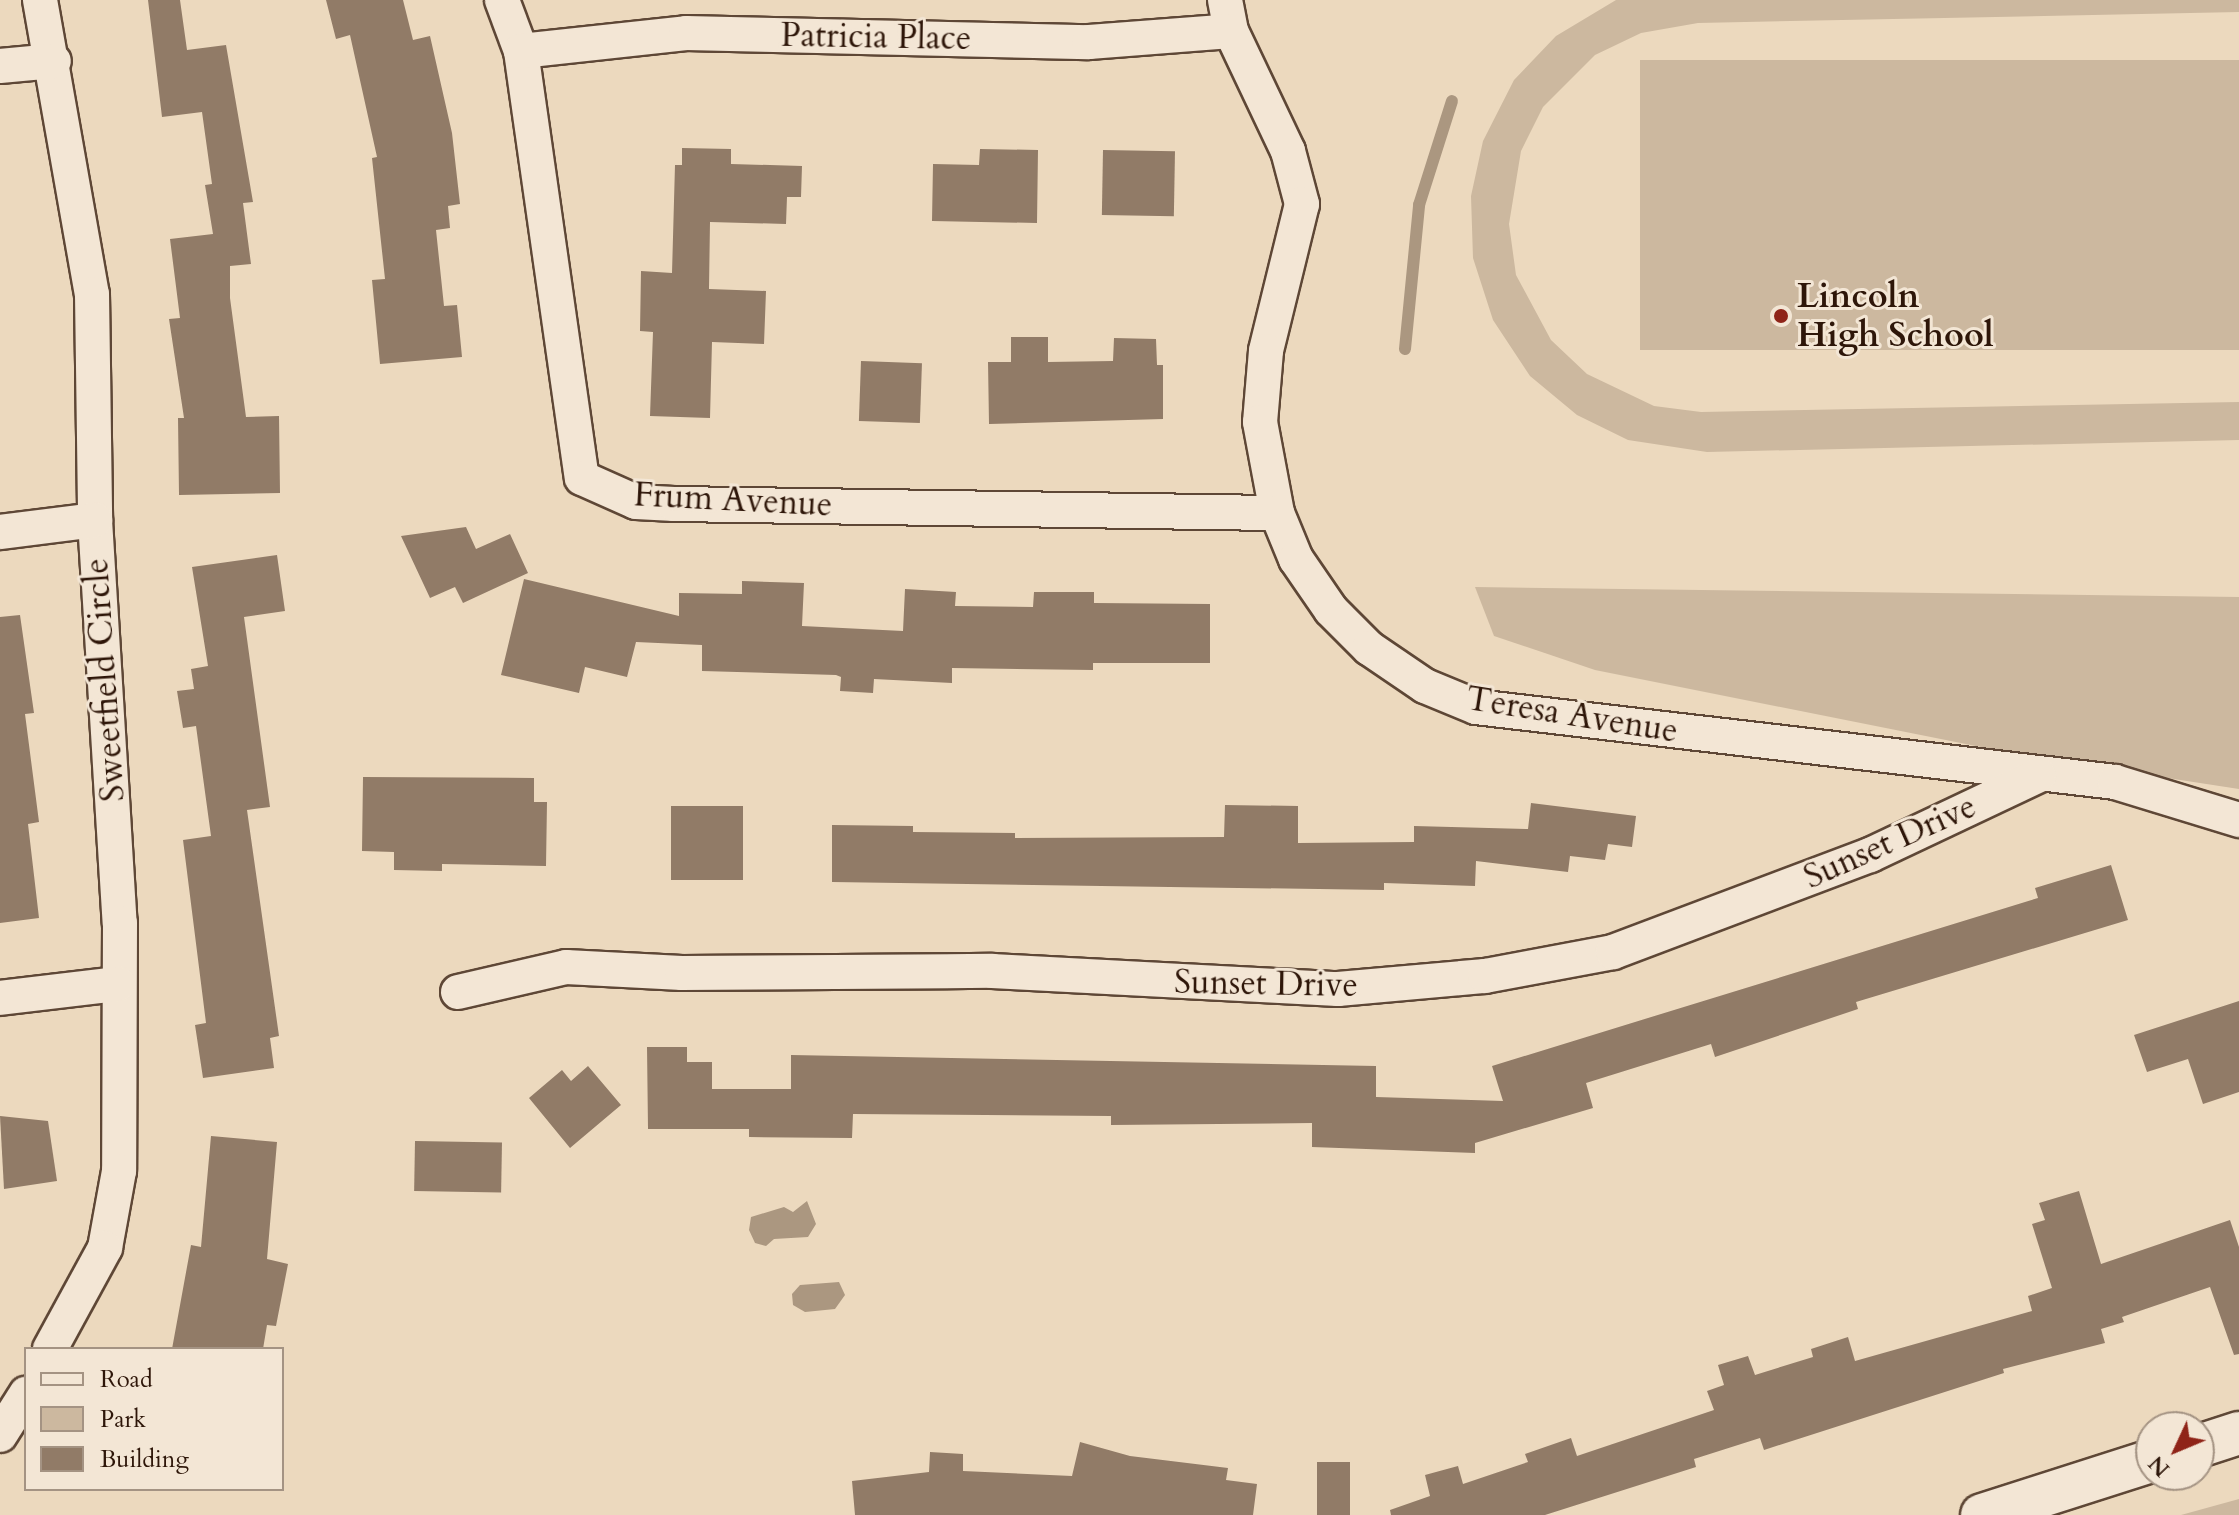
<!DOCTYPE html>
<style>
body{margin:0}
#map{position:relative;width:2239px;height:1515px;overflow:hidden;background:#ecd9be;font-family:Cardo,serif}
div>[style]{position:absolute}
.green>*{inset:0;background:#ccb89f;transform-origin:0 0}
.water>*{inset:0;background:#ab9780}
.stream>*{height:12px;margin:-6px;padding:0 6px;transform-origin:6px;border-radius:6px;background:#ab9780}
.building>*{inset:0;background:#917b67;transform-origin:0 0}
.roads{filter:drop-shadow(2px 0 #5e4736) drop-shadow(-2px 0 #5e4736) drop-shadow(0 2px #5e4736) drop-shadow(0 -2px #5e4736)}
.minor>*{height:34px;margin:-17px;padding:0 17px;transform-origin:17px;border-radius:17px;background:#f3e6d5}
.tertiary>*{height:42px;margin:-21px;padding:0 21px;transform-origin:21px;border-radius:21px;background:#f3e6d5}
.dots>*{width:22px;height:22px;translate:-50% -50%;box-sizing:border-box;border:4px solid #f3e6d5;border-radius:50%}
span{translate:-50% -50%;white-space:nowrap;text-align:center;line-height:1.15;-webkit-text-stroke:6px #f3e6d5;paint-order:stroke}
.street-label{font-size:34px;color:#2e1609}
.poi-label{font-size:34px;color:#2e1609;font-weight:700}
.left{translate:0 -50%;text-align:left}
.legend{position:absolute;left:24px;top:1347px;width:260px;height:144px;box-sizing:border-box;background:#f3e6d5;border:2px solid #a49383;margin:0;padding:10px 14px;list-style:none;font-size:24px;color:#2e1609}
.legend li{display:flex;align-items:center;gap:16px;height:40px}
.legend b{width:40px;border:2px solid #a49383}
.north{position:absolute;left:2135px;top:1411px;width:80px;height:80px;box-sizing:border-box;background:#f3e6d5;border:2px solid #a49383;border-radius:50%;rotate:226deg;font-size:22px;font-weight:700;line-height:32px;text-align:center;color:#2e1609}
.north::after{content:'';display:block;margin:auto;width:28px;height:36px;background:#8f2418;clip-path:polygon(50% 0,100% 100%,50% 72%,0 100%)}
</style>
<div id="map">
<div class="green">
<div style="clip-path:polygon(1616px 0,2239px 0,2239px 12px,1698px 23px,1641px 33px,1595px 55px,1543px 107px,1521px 151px,1509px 224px,1516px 275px,1551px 340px,1587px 374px,1654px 406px,1701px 412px,2239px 402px,2239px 440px,1707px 452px,1628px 440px,1577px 415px,1530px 376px,1493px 320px,1473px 258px,1471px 196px,1483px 141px,1514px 80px,1556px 36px)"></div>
<div style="left:2239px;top:60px;width:290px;height:599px;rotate:90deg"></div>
<div style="clip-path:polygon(1475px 587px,2239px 597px,2239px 789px,2031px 757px,1595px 670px,1494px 636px)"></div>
<div style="clip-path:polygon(2239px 1499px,2239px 1515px,2181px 1515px)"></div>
</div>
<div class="water">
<div style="clip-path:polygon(807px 1201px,816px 1224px,808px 1237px,774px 1239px,766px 1246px,755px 1243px,749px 1230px,751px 1217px,784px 1207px,793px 1212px)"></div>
<div style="clip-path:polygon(839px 1282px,845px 1295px,835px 1309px,805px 1312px,793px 1305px,792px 1294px,800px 1285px)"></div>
</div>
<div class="stream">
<div style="left:1405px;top:349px;width:145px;rotate:-84.4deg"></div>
<div style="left:1419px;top:205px;width:109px;rotate:-72.4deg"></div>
</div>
<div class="building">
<div style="clip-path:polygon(148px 0,180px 0,187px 50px,226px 45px,253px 202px,243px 203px,251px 264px,230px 266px,230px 298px,246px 417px,279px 416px,280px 493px,179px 495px,178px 418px,184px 418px,169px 319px,180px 318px,170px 239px,213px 234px,205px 185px,212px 184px,202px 112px,162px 117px)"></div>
<div style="clip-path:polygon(326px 0,403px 0,413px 40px,430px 36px,452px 133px,460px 204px,448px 206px,450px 228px,436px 230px,444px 306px,457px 305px,462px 357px,380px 364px,372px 280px,385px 279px,372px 158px,377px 157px,350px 35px,336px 39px)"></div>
<div style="clip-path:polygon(682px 148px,731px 149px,731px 164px,802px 166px,801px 197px,787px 197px,786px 224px,710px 222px,709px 289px,766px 291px,764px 344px,712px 342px,710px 418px,650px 416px,653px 332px,640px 331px,641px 271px,672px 273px,675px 165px,682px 165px)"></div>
<div style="clip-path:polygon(980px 149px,1038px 150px,1037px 223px,932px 221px,933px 164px,979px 165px)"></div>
<div style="left:1103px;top:150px;width:72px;height:65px;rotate:1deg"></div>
<div style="clip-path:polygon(1011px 337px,1048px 337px,1048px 362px,1113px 361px,1114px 338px,1156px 339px,1157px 365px,1163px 365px,1163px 419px,989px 424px,988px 362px,1011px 362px)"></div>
<div style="left:861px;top:361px;width:61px;height:60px;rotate:2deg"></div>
<div style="clip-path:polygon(466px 527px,476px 549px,510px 534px,528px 573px,463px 603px,455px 587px,430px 598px,401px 536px)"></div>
<div style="clip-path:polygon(277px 555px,285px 611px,244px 617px,270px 807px,247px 810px,279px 1036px,270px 1038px,274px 1068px,203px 1078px,195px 1025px,206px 1023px,183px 840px,211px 836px,196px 726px,183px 728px,177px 691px,194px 689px,191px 669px,208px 666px,192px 567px)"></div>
<div style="clip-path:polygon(524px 579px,679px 616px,679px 593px,742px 594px,742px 581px,804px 583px,802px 626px,903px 631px,905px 589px,956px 592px,955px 606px,1033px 607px,1034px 592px,1094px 592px,1094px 603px,1210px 604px,1210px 663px,1093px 663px,1093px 670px,952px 668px,952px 683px,874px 679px,873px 693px,840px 691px,841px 677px,836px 675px,702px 671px,702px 645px,636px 642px,627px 677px,585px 667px,579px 693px,501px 675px)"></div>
<div style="clip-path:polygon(20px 615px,34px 713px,25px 714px,39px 822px,28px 824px,39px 918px,0 923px,0 617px)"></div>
<div style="clip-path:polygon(363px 777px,534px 778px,534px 802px,547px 802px,546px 866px,442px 864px,442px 871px,394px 870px,394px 852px,362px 851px)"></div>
<div style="clip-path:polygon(1531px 803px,1636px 816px,1632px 847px,1608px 844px,1605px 860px,1570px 856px,1568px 872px,1476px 861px,1475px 886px,1384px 883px,1384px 890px,832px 882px,832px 825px,913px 826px,913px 832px,1015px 833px,1015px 838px,1224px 837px,1225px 805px,1298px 806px,1298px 843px,1414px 842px,1414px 826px,1528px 829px)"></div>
<div style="left:743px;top:806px;width:74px;height:72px;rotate:90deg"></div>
<div style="clip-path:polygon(2111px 865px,2128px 920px,1856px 1002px,1858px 1009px,1715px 1057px,1711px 1044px,1586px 1083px,1593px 1108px,1475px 1143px,1475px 1153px,1312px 1147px,1312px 1123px,1111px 1125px,1111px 1116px,853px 1114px,852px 1138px,749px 1137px,749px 1129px,648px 1129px,647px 1047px,687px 1047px,687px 1062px,712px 1062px,712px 1089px,791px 1089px,791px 1055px,1376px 1066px,1376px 1097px,1503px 1101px,1492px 1066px,2038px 898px,2035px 888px)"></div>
<div style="clip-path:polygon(2239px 1001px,2239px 1092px,2203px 1104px,2188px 1059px,2147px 1072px,2134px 1035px)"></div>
<div style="clip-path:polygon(588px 1066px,621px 1105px,570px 1148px,529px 1098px,562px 1070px,571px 1081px)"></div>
<div style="clip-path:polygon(0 1116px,48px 1121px,57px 1181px,4px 1189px)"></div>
<div style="clip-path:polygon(211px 1136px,277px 1142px,267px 1259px,288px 1264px,276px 1326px,267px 1325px,263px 1349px,172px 1349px,191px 1245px,201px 1247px)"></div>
<div style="left:415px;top:1141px;width:87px;height:50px;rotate:1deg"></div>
<div style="clip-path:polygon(2079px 1191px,2101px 1264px,2230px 1220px,2239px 1247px,2239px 1354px,2234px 1355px,2210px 1287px,2122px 1317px,2124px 1322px,2101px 1329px,2105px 1343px,2003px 1369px,2004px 1373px,1764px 1450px,1760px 1438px,1694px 1459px,1696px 1467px,1545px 1515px,1391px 1515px,1390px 1510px,1430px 1496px,1425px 1475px,1458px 1466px,1463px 1484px,1528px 1462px,1525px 1454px,1571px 1438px,1577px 1456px,1714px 1410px,1707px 1391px,1724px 1385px,1718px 1365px,1748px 1356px,1755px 1375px,1813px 1357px,1811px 1349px,1848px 1337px,1855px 1361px,2032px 1311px,2028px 1296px,2052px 1288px,2032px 1224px,2045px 1220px,2039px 1203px)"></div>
<div style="clip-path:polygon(1080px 1442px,1130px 1456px,1228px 1468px,1226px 1480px,1257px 1484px,1253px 1515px,855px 1515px,852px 1481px,929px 1472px,930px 1452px,963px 1454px,963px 1471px,1072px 1476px)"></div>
<div style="left:1317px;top:1462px;width:33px;height:53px"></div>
</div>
<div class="roads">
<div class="minor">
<div style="left:40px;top:0;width:299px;rotate:80deg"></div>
<div style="left:92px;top:294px;width:226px;rotate:89.2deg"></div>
<div style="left:95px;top:520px;width:404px;rotate:86.5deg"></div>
<div style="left:120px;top:923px;width:248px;rotate:90.2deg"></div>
<div style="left:119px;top:1171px;width:78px;rotate:100.3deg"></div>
<div style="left:105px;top:1248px;width:115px;rotate:118.6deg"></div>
<div style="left:502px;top:0;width:54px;rotate:69.6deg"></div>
<div style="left:521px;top:51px;width:431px;rotate:81.9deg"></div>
<div style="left:582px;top:478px;width:59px;rotate:24deg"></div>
<div style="left:636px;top:502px;width:38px;rotate:3deg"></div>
<div style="left:674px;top:504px;width:603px;rotate:0.86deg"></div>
<div style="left:1225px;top:0;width:32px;rotate:79deg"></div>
<div style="left:1231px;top:31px;width:133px;rotate:64.6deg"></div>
<div style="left:1288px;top:151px;width:55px;rotate:75.2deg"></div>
<div style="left:1302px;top:204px;width:151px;rotate:103.8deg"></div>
<div style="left:1266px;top:351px;width:71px;rotate:94.8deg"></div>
<div style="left:1260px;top:422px;width:93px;rotate:79.4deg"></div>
<div style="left:1277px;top:513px;width:50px;rotate:67.6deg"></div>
<div style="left:1296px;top:559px;width:62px;rotate:55.5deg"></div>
<div style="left:1331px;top:610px;width:54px;rotate:45deg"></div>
<div style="left:1369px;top:648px;width:68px;rotate:34.2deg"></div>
<div style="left:1425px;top:686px;width:55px;rotate:22.4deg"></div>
<div style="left:1476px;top:707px;width:643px;rotate:6.69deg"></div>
<div style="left:2115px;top:782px;width:130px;rotate:17deg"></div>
<div style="left:521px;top:51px;width:166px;rotate:-6.2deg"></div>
<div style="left:686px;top:33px;width:403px;rotate:1.3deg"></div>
<div style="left:1089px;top:42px;width:142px;rotate:-4.4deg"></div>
<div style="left:0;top:66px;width:54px;rotate:-5.3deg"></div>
<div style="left:0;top:532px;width:96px;rotate:-7.2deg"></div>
<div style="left:458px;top:992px;width:111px;rotate:-13deg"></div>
<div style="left:566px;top:967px;width:116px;rotate:3deg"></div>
<div style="left:682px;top:973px;width:310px;rotate:-0.4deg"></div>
<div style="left:992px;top:971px;width:346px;rotate:3deg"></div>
<div style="left:1338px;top:989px;width:148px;rotate:-5.1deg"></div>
<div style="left:1485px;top:976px;width:130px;rotate:-10.6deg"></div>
<div style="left:1613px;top:952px;width:275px;rotate:-20.7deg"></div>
<div style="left:1870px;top:855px;width:187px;rotate:-25.3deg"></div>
<div style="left:0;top:998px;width:119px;rotate:-6.8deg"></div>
<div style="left:0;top:1435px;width:49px;rotate:-57.6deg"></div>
</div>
<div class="tertiary">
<div style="left:2199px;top:1446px;width:42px;rotate:-18deg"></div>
<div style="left:1982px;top:1515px;width:177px;rotate:-17.7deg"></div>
</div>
</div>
<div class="dots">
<div style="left:1781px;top:316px;background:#8f2418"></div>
</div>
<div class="street-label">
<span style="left:876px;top:37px;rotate:1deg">Patricia Place</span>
<span style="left:733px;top:500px;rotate:3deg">Frum Avenue</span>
<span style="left:105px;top:680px;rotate:-94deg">Sweetfield Circle</span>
<span style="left:1572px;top:715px;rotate:9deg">Teresa Avenue</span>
<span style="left:1890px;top:842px;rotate:-24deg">Sunset Drive</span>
<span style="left:1266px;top:984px;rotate:1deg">Sunset Drive</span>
</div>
<div class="poi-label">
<span class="left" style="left:1797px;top:316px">Lincoln<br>High School</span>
</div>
<ul class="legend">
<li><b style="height:10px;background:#f3e6d5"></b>Road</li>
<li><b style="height:22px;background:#ccb89f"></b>Park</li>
<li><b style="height:22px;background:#917b67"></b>Building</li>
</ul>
<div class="north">N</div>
</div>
